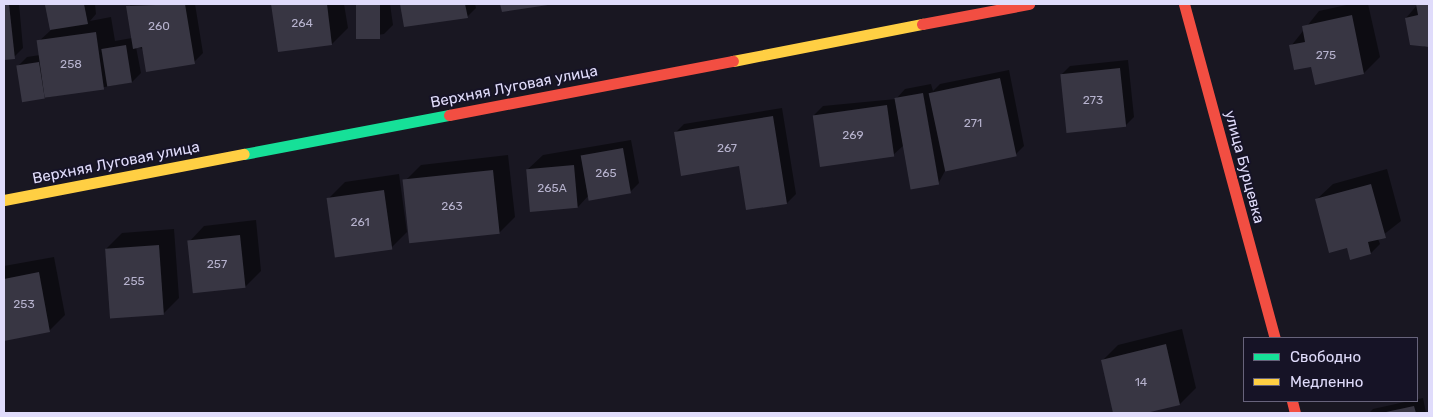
<!DOCTYPE html>
<meta charset="utf-8">
<style>
body{margin:0}
#map{position:relative;width:1433px;height:417px;overflow:hidden;background:#191722;font-family:Rubik,sans-serif}
div>[style]{position:absolute}
.shadow>*{inset:0;background:#0007}
.building>*{inset:0;background:#383643;transform-origin:0 0}
.fast>*{height:11px;margin:-5.5px;padding:0 5.5px;transform-origin:5.5px;border-radius:5.5px;background:#16e098}
.slow>*{height:11px;margin:-5.5px;padding:0 5.5px;transform-origin:5.5px;border-radius:5.5px;background:#ffcf43}
.jam>*{height:11px;margin:-5.5px;padding:0 5.5px;transform-origin:5.5px;border-radius:5.5px;background:#f24e42}
span{translate:-50% -50%;white-space:nowrap;text-align:center;line-height:1.15;-webkit-text-stroke:4px #161326;paint-order:stroke}
.number-label{font-size:12px;color:#b6b2cd}
.number-label span{-webkit-text-stroke-width:0}
.street-label{font-size:15px;color:#e0dcfb}
.frame{position:absolute;inset:0;border:5px solid #e0dcfb;pointer-events:none}
.legend{position:absolute;left:1243px;top:337px;width:175px;height:65px;box-sizing:border-box;background:#161326;border:1px solid #67637b;margin:0;padding:6px 9px;list-style:none;font-size:15px;color:#e0dcfb}
.legend li{display:flex;align-items:center;gap:10px;height:25px}
.legend b{width:25px;border:1px solid #67637b}
</style>
<div id="map">
<div class="shadow">
<div style="clip-path:polygon(4px 4px,19px 4px,23px 48px,14px 57px,4px 58px)"></div>
<div style="clip-path:polygon(48px 4px,95px 4px,96px 14px,90px 21px,111px 17px,115px 41px,132px 38px,130px 4px,195px 4px,203px 53px,194px 62px,136px 47px,141px 73px,132px 82px,44px 98px,18px 66px,27px 57px,40px 55px,38px 42px,51px 30px)"></div>
<div style="clip-path:polygon(272px 4px,344px 4px,348px 28px,332px 44px,279px 51px)"></div>
<div style="clip-path:polygon(357px 4px,390px 4px,393px 25px,384px 34px,362px 37px)"></div>
<div style="clip-path:polygon(401px 4px,475px 4px,476px 8px,467px 17px,405px 26px)"></div>
<div style="clip-path:polygon(1351px 4px,1368px 4px,1380px 57px,1364px 73px,1312px 66px,1291px 46px,1319px 11px)"></div>
<div style="clip-path:polygon(1418px 4px,1429px 4px,1429px 46px,1424px 47px,1406px 18px)"></div>
<div style="clip-path:polygon(1128px 60px,1134px 117px,1125px 126px,1061px 75px,1070px 66px)"></div>
<div style="clip-path:polygon(1009px 70px,1024px 146px,1015px 155px,946px 169px,938px 184px,904px 145px,893px 155px,814px 115px,823px 106px,896px 99px,905px 89px,931px 84px,933px 91px,940px 84px)"></div>
<div style="clip-path:polygon(782px 108px,796px 194px,787px 203px,740px 165px,675px 133px,684px 124px)"></div>
<div style="clip-path:polygon(631px 140px,639px 183px,630px 192px,589px 195px,578px 207px,527px 170px,543px 155px)"></div>
<div style="clip-path:polygon(508px 155px,515px 217px,499px 233px,405px 181px,421px 165px)"></div>
<div style="clip-path:polygon(1387px 169px,1401px 221px,1378px 239px,1380px 244px,1371px 253px,1348px 246px,1317px 199px,1333px 184px)"></div>
<div style="clip-path:polygon(399px 174px,407px 232px,391px 248px,329px 198px,345px 182px)"></div>
<div style="clip-path:polygon(256px 220px,261px 271px,245px 287px,189px 242px,204px 226px)"></div>
<div style="clip-path:polygon(174px 229px,179px 298px,163px 314px,106px 249px,122px 233px)"></div>
<div style="clip-path:polygon(54px 257px,65px 315px,49px 331px,4px 340px,4px 266px)"></div>
<div style="clip-path:polygon(1182px 329px,1196px 388px,1180px 404px,1141px 413px,1115px 413px,1102px 361px,1118px 345px)"></div>
<div style="clip-path:polygon(1423px 398px,1426px 413px,1369px 413px,1373px 409px)"></div>
</div>
<div class="building">
<div style="clip-path:polygon(4px 4px,9px 4px,15px 59px,4px 60px)"></div>
<div style="clip-path:polygon(84px 4px,88px 24px,50px 30px,45px 5px)"></div>
<div style="clip-path:polygon(185px 4px,195px 64px,146px 72px,142px 47px,133px 49px,126px 6px)"></div>
<div style="clip-path:polygon(271px 4px,327px 4px,332px 45px,278px 52px)"></div>
<div style="left:356px;top:4px;width:24px;height:35px"></div>
<div style="clip-path:polygon(400px 4px,465px 4px,468px 18px,404px 27px)"></div>
<div style="clip-path:polygon(500px 4px,548px 4px,548px 5px,502px 12px)"></div>
<div style="clip-path:polygon(1416px 4px,1429px 4px,1429px 47px,1410px 45px,1405px 18px,1418px 15px)"></div>
<div style="clip-path:polygon(1352px 15px,1364px 74px,1315px 85px,1311px 67px,1294px 70px,1289px 45px,1305px 42px,1302px 26px)"></div>
<div style="left:96px;top:32px;width:58px;height:60px;rotate:82deg"></div>
<div style="left:126px;top:45px;width:38px;height:25px;rotate:81deg"></div>
<div style="left:39px;top:62px;width:37px;height:23px;rotate:81deg"></div>
<div style="left:1120px;top:68px;width:59px;height:60px;rotate:84deg"></div>
<div style="left:1000px;top:78px;width:80px;height:73px;rotate:78deg"></div>
<div style="left:923px;top:93px;width:93px;height:29px;rotate:80deg"></div>
<div style="left:887px;top:105px;width:52px;height:75px;rotate:82deg"></div>
<div style="clip-path:polygon(773px 116px,787px 204px,746px 210px,739px 166px,681px 176px,674px 132px)"></div>
<div style="left:623px;top:148px;width:46px;height:43px;rotate:80deg"></div>
<div style="left:574px;top:165px;width:43px;height:48px;rotate:85deg"></div>
<div style="left:493px;top:170px;width:64px;height:91px;rotate:84deg"></div>
<div style="clip-path:polygon(1371px 184px,1386px 238px,1368px 242px,1371px 254px,1350px 260px,1347px 248px,1329px 253px,1315px 199px)"></div>
<div style="left:384px;top:190px;width:60px;height:58px;rotate:82deg"></div>
<div style="left:240px;top:235px;width:53px;height:53px;rotate:84deg"></div>
<div style="left:159px;top:245px;width:70px;height:54px;rotate:86deg"></div>
<div style="clip-path:polygon(39px 272px,50px 332px,4px 341px,4px 279px)"></div>
<div style="clip-path:polygon(1166px 344px,1180px 405px,1146px 413px,1113px 413px,1101px 360px)"></div>
<div style="clip-path:polygon(1414px 406px,1416px 413px,1386px 413px,1386px 412px)"></div>
</div>
<div class="fast">
<div style="left:244px;top:154px;width:209px;rotate:-10.8deg"></div>
</div>
<div class="slow">
<div style="left:733px;top:61px;width:193px;rotate:-11.1deg"></div>
<div style="left:4px;top:200px;width:244px;rotate:-10.9deg"></div>
</div>
<div class="jam">
<div style="left:1184px;top:4px;width:346px;rotate:74.8deg"></div>
<div style="left:922px;top:24px;width:109px;rotate:-10.6deg"></div>
<div style="left:449px;top:115px;width:289px;rotate:-10.8deg"></div>
<div style="left:1292px;top:401px;width:12px;rotate:76deg"></div>
</div>
<div class="number-label">
<span style="left:302px;top:24px">264</span>
<span style="left:159px;top:27px">260</span>
<span style="left:1326px;top:56px">275</span>
<span style="left:71px;top:65px">258</span>
<span style="left:1093px;top:101px">273</span>
<span style="left:973px;top:124px">271</span>
<span style="left:853px;top:136px">269</span>
<span style="left:727px;top:149px">267</span>
<span style="left:606px;top:174px">265</span>
<span style="left:552px;top:189px">265А</span>
<span style="left:452px;top:207px">263</span>
<span style="left:360px;top:223px">261</span>
<span style="left:217px;top:265px">257</span>
<span style="left:134px;top:282px">255</span>
<span style="left:24px;top:305px">253</span>
<span style="left:1141px;top:383px">14</span>
</div>
<div class="street-label">
<span style="left:514px;top:87px;rotate:-11deg">Верхняя Луговая улица</span>
<span style="left:116px;top:163px;rotate:-11deg">Верхняя Луговая улица</span>
<span style="left:1244px;top:167px;rotate:75deg">улица Бурцевка</span>
</div>
<div class="frame"></div>
<ul class="legend">
<li><b style="height:6px;background:#16e098"></b>Свободно</li>
<li><b style="height:6px;background:#ffcf43"></b>Медленно</li>
</ul>
</div>
